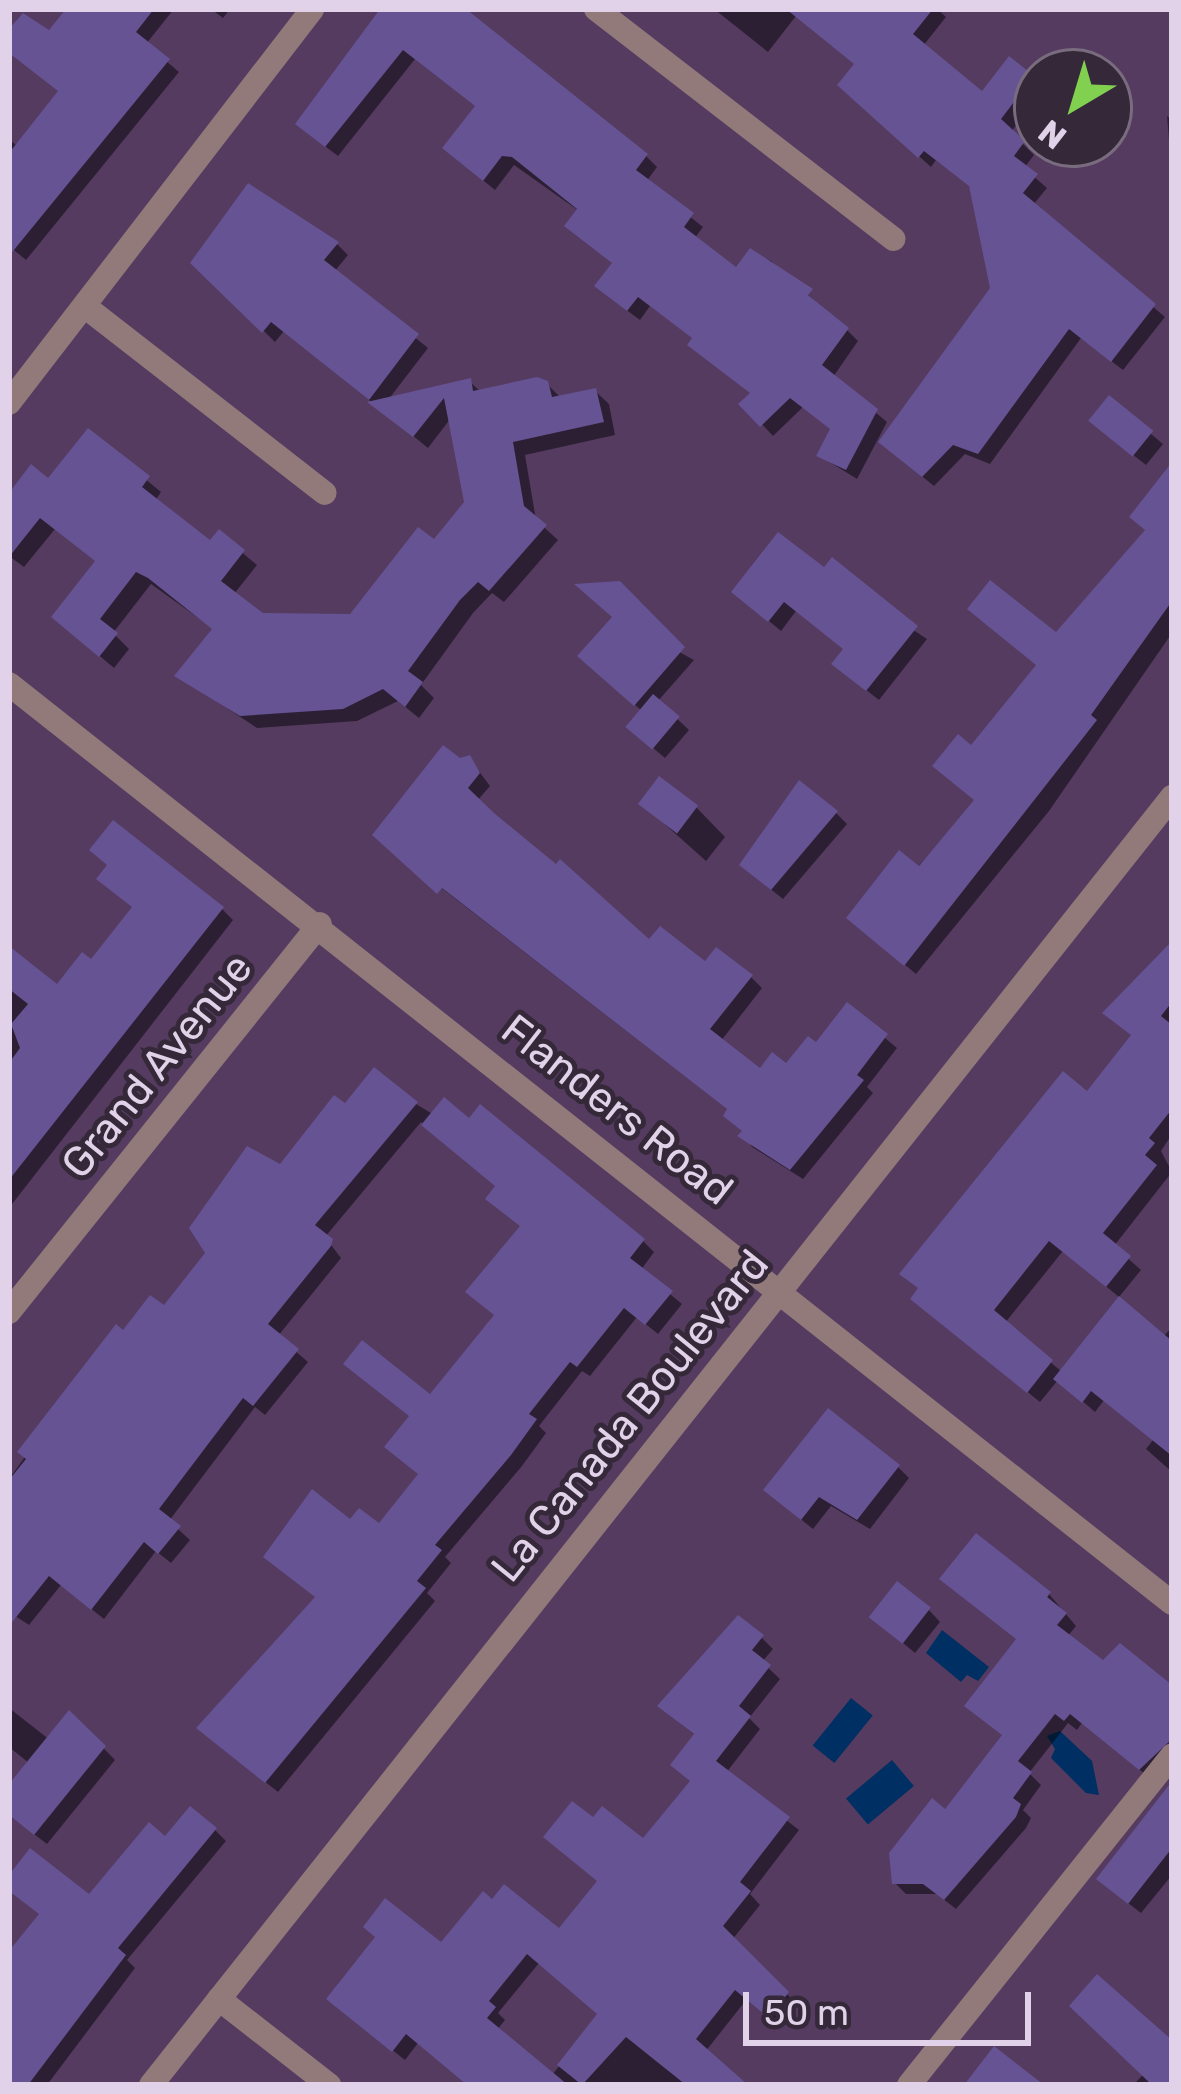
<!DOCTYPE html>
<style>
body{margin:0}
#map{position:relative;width:1181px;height:2094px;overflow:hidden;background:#553b60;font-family:Rubik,sans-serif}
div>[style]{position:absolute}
.water>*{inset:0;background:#002f63;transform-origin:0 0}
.shadow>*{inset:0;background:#0007}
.building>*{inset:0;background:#655394;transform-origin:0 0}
.minor>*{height:24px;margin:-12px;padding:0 12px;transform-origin:12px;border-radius:12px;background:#92797a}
.tertiary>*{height:24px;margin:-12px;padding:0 12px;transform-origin:12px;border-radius:12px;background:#92797a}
span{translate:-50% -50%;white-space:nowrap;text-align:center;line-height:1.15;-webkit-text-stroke:10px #342839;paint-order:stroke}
.street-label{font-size:42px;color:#e2d2e9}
.frame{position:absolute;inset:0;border:12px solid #e2d2e9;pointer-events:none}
.north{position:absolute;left:1013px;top:48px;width:120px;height:120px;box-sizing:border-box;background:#342839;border:3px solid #7a6c7f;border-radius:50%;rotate:218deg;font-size:33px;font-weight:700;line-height:48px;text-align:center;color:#e2d2e9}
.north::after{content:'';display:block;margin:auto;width:42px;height:54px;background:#81d050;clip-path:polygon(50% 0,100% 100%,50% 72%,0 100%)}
.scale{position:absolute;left:743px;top:1992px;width:288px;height:54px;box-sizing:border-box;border:6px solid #e2d2e9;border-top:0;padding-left:15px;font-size:36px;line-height:42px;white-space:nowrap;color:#e2d2e9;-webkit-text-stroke:9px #342839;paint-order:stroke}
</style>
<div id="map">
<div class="water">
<div style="clip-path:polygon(942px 1630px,989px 1667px,978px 1681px,967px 1675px,961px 1682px,926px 1653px)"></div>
<div style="left:851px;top:1698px;width:28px;height:61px;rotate:39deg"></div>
<div style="clip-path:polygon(1060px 1731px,1092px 1761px,1099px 1795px,1086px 1793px,1051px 1758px,1055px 1749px,1047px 1736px)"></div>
<div style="left:892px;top:1760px;width:34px;height:60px;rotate:50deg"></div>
</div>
<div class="shadow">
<div style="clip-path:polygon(70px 9px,174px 9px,146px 44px,179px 72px,26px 260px,9px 246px,9px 139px,18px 147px,61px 93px,49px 34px)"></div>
<div style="clip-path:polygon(211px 9px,230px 9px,223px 18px)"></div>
<div style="clip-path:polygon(385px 9px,463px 9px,646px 156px,657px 167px,646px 182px,703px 227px,694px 239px,737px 271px,751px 252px,771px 261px,847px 330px,858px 341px,833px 377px,887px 422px,857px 479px,820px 456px,832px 430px,803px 407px,773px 436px,743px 404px,753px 395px,695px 339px,650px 306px,640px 320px,609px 297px,614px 264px,579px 211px,514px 165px,495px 190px,457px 159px,478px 108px,415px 59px,338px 156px,310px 135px)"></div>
<div style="clip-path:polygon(714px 9px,937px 9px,946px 17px,923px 46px,982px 95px,1009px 60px,1037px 83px,1037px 98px,1011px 132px,1034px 155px,1024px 168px,1047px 188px,1033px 205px,1165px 317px,1123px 370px,1081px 338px,990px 464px,965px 454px,934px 486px,893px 453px,993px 289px,973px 188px,936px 160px,931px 167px,852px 96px,857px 65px,796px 16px,768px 52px)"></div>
<div style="clip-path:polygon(1167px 116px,1172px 120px,1172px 154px,1170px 152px)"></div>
<div style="clip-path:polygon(337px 244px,348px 255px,334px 272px,428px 348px,388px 400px,470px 382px,481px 392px,546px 383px,561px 398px,595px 391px,609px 404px,615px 435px,525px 455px,536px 520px,558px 540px,504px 602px,492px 593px,473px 613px,421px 685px,434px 698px,419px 718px,398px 701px,357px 721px,257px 728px,178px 676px,215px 630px,151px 584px,113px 633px,129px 649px,114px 668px,69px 630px,98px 563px,55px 529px,24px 567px,9px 556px,9px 498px,49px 482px,88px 432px,161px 492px,155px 501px,211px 544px,219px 533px,257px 565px,234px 594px,262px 616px,352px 617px,434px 544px,467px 502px,451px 418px,428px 448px,284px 331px,275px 342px,194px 262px)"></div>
<div style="clip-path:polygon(1110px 400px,1163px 444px,1146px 465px,1104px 432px)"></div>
<div style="clip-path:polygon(1172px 474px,1172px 633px,1049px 811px,916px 974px,862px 929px,977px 801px,972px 749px,1148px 531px)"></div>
<div style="clip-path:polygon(825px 572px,927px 639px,879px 700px,847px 675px,846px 650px,796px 611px,781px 631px,746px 602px)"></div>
<div style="clip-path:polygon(615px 617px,694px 660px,658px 701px,689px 730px,665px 758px,640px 737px,642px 711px,592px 667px)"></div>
<div style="clip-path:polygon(469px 758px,490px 786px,477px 801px,650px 943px,751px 977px,762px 988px,721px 1041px,761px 1072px,787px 1067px,816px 1046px,847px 1006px,897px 1048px,867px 1087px,873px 1093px,803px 1179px,752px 1147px,730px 1111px,387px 846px)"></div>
<div style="clip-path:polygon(641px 803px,696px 807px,725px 837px,706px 861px)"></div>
<div style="clip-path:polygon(836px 813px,847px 824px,783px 899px,754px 876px)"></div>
<div style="clip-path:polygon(222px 909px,233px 920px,9px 1208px,9px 968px,57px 988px,92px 963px)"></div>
<div style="clip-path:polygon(1172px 942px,1172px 1134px,1161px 1151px,1172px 1172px,1114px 1246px,1141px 1270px,1119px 1297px,1063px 1251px,1005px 1323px,1062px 1372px,1163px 1337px,1172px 1327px,1172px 1472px,1146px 1449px,1153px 1440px,1104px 1400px,1095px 1412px,1058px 1380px,1040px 1402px,925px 1310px,1134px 1037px)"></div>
<div style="clip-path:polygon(416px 1104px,643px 1241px,654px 1252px,641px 1270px,682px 1304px,658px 1334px,637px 1317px,590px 1376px,582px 1371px,539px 1426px,546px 1433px,522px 1466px,445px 1557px,451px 1563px,427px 1593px,435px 1601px,278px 1792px,211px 1739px,318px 1599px,350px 1523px,379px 1527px,421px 1475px,431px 1398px,497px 1316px,522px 1228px,498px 1187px,421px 1122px,325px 1237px,341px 1258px,278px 1336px,308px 1362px,265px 1415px,255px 1407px,169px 1521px,190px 1540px,171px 1563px,156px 1551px,104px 1619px,61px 1585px,29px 1625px,9px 1612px,9px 1479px,117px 1329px,123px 1334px,164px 1309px,281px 1167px,345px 1108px)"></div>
<div style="clip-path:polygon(898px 1467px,909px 1478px,870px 1529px,831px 1506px,813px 1529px,778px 1501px)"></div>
<div style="clip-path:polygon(1049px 1594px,1076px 1626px,1068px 1636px,1103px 1664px,1172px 1688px,1172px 1748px,1151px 1779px,1082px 1723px,1077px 1730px,1068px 1723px,1029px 1773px,1041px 1785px,1023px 1810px,1031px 1818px,1026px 1828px,956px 1909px,937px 1894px,906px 1894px,895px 1883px,1005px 1736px,979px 1716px)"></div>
<div style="clip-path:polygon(929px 1610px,940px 1622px,915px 1653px,885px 1628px)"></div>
<div style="clip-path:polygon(evenodd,762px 1638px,773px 1649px,762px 1662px,780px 1679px,749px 1718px,760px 1729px,726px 1773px,799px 1830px,750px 1894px,760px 1905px,732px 1940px,798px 2005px,782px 2026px,747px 1999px,705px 2052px,741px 2085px,469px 2085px,418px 2043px,405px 2060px,341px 2010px,442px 1946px,559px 1933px,600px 1882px,594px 1821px,643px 1842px,693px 1782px,696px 1736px,672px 1717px,762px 1638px,539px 1963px,600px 2015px,552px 2075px,497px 2030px,505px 2020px,498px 2013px,539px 1963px)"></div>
<div style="clip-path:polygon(9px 1708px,50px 1740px,70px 1714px,115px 1760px,47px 1844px,9px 1815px,9px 1789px,29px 1763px,9px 1747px)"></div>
<div style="clip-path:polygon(1172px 1786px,1172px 1875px,1141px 1913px,1111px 1890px)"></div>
<div style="clip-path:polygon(215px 1830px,226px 1841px,127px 1960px,135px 1968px,47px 2085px,9px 2085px,9px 1955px,42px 1915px,9px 1880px,90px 1898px,166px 1840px)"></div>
<div style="clip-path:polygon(1172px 2047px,1172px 2085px,1133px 2085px,1144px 2074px)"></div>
</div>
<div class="building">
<div style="clip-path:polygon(66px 9px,154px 9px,136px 32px,170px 59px,9px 256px,9px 153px,58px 91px,9px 53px,9px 29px,23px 13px,49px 30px)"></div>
<div style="clip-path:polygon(380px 9px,466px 9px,648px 154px,636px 170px,694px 213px,684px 227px,736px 267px,750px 248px,813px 289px,808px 295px,849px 328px,822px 365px,878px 409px,846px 470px,816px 456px,830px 429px,790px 398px,760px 427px,738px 404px,750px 393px,687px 345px,692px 338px,638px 297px,627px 311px,594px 286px,612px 263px,564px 226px,577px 209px,512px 157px,502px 156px,483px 181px,442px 148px,475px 106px,403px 50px,325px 147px,295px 124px)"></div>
<div style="clip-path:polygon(786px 9px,933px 9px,913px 34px,982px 91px,1009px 56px,1034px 76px,1001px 119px,1025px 141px,1014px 156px,1038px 174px,1023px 193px,1156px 304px,1111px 362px,1069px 329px,978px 454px,953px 445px,922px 477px,878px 442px,990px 288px,969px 186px,924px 151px,918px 158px,837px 85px,854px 64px)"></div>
<div style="clip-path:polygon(248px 183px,339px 242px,324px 260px,419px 334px,369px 400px,271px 322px,262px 333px,190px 263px)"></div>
<div style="clip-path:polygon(537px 377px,548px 381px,552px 397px,596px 388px,604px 422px,513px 442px,524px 506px,547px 525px,489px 591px,478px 582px,460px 600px,408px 671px,423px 682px,405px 707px,383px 689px,343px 709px,240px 716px,174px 676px,212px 629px,148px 578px,136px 572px,100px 619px,118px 633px,99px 657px,51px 617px,95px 561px,40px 518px,9px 557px,9px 493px,31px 464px,48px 478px,88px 428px,150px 476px,142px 487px,210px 540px,219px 529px,245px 550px,221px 581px,263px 613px,350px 614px,418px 527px,434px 539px,464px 502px,444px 398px,413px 437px,367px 402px,471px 378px,473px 391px)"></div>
<div style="left:1109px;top:395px;width:57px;height:33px;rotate:39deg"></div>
<div style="clip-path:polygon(1172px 462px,1172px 601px,1091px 715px,1097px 720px,904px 966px,846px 918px,899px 850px,919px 866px,974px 800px,932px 766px,958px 734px,971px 745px,1036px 665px,967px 609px,990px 580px,1056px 632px,1145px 530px,1129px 517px)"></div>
<div style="clip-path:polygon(778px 532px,824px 567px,832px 557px,918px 626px,866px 691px,831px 664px,843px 649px,784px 602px,768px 622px,731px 592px)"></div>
<div style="clip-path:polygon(620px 581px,685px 647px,634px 706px,577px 656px,612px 617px,574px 584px)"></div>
<div style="left:653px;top:694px;width:35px;height:43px;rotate:40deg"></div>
<div style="clip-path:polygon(443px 745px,460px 758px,470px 755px,480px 773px,468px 788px,494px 813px,556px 864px,560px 859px,649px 939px,660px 926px,705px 961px,716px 947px,753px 975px,710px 1029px,760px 1068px,772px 1052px,786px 1063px,808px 1036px,816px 1042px,847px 1002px,888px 1034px,857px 1075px,864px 1080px,790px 1170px,737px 1136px,742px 1131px,723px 1116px,727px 1109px,442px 888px,437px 894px,372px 835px)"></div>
<div style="left:659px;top:776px;width:49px;height:35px;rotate:37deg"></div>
<div style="clip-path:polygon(799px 780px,838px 811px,771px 890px,739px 865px)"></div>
<div style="clip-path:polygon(113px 820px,224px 907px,9px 1180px,9px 1063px,20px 1048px,11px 1024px,28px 1004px,9px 989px,9px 946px,57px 984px,82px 952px,91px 959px,132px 907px,96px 879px,107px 865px,89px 850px)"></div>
<div style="clip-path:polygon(1172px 941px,1172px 1002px,1161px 1016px,1172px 1025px,1172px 1109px,1149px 1138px,1155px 1143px,1145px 1155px,1157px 1165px,1103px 1233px,1131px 1256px,1106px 1287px,1049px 1241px,994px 1310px,1053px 1360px,1027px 1393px,910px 1299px,918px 1288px,899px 1274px,1063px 1071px,1087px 1091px,1131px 1035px,1102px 1013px)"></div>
<div style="clip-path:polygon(374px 1067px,418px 1102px,315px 1225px,333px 1239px,331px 1246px,268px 1324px,299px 1349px,253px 1406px,243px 1398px,159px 1509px,181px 1526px,158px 1554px,144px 1542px,91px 1610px,49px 1576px,9px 1626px,9px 1480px,26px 1459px,17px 1452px,116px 1324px,123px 1330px,150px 1295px,164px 1305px,205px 1253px,189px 1228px,247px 1146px,280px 1164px,334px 1095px,345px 1103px)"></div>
<div style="clip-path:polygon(444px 1097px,469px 1118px,480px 1104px,645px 1239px,630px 1258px,673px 1291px,645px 1325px,624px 1308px,577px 1367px,570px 1362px,529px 1414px,537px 1419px,511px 1455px,435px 1545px,442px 1550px,417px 1581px,426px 1588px,265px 1783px,196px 1728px,315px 1597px,263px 1557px,312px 1489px,350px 1519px,359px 1508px,379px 1523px,418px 1474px,384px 1447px,409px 1416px,343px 1364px,362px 1340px,430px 1394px,494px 1315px,465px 1292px,520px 1226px,485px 1199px,495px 1186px,421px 1125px)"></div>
<div style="clip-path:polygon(1119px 1296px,1172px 1341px,1172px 1456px,1091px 1391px,1082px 1403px,1053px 1379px)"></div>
<div style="clip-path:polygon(828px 1408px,900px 1465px,857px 1520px,819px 1497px,801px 1520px,763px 1490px)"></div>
<div style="clip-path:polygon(976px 1533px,1051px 1592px,1047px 1597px,1067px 1613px,1057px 1625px,1103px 1660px,1120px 1643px,1172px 1685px,1172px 1739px,1139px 1770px,1070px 1714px,1064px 1721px,1055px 1714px,1018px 1761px,1032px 1772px,1013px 1798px,1021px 1804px,1016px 1817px,944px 1900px,923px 1884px,892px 1884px,889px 1853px,932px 1798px,945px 1809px,1002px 1735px,964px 1706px,1016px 1639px,939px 1579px)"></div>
<div style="left:897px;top:1581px;width:43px;height:46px;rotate:38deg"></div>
<div style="clip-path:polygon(738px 1615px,764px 1635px,752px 1650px,771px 1665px,739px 1706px,751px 1716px,716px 1761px,790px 1817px,740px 1882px,751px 1891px,723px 1926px,789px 1992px,769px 2018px,735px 1990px,696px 2039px,748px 2085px,686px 2085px,626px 2037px,582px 2085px,557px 2065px,597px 2014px,527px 1954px,489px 2001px,496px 2007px,487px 2018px,568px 2085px,467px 2085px,406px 2034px,392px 2052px,326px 1999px,375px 1937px,363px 1927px,385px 1898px,441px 1942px,483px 1891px,492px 1899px,504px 1884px,559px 1928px,597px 1881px,543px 1837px,572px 1801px,593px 1817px,602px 1806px,643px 1838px,690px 1781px,670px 1765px,694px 1734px,657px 1706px)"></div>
<div style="clip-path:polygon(69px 1710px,106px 1746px,34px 1835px,9px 1815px,9px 1784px)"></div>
<div style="clip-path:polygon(1172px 1781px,1172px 1848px,1128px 1904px,1096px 1879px)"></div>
<div style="clip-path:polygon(190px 1806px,217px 1828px,118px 1948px,126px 1955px,28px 2085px,9px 2085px,9px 1951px,39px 1914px,9px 1891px,9px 1875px,30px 1848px,89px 1894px,149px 1822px,165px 1836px)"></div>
<div style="clip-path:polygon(1097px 1974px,1172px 2040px,1172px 2085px,1152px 2085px,1069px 2006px)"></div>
<div style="clip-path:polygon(994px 2046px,1044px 2085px,964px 2085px)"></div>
</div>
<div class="minor">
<div style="left:596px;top:9px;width:376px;rotate:37.7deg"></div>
<div style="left:87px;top:308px;width:301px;rotate:37.9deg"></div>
<div style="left:9px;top:403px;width:497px;rotate:-52.4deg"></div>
<div style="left:9px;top:684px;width:1482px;rotate:38.32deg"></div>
<div style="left:9px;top:1312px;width:497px;rotate:-51.3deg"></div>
<div style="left:219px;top:1999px;width:140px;rotate:38deg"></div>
<div style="left:909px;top:2085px;width:422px;rotate:-51.4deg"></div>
</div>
<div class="tertiary">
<div style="left:151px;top:2085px;width:1644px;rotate:-51.6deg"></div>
</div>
<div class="street-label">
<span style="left:157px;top:1066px;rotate:-51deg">Grand Avenue</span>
<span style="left:617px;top:1110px;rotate:38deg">Flanders Road</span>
<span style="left:630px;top:1416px;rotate:-51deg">La Canada Boulevard</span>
</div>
<div class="frame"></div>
<div class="north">N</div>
<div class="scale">50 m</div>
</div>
